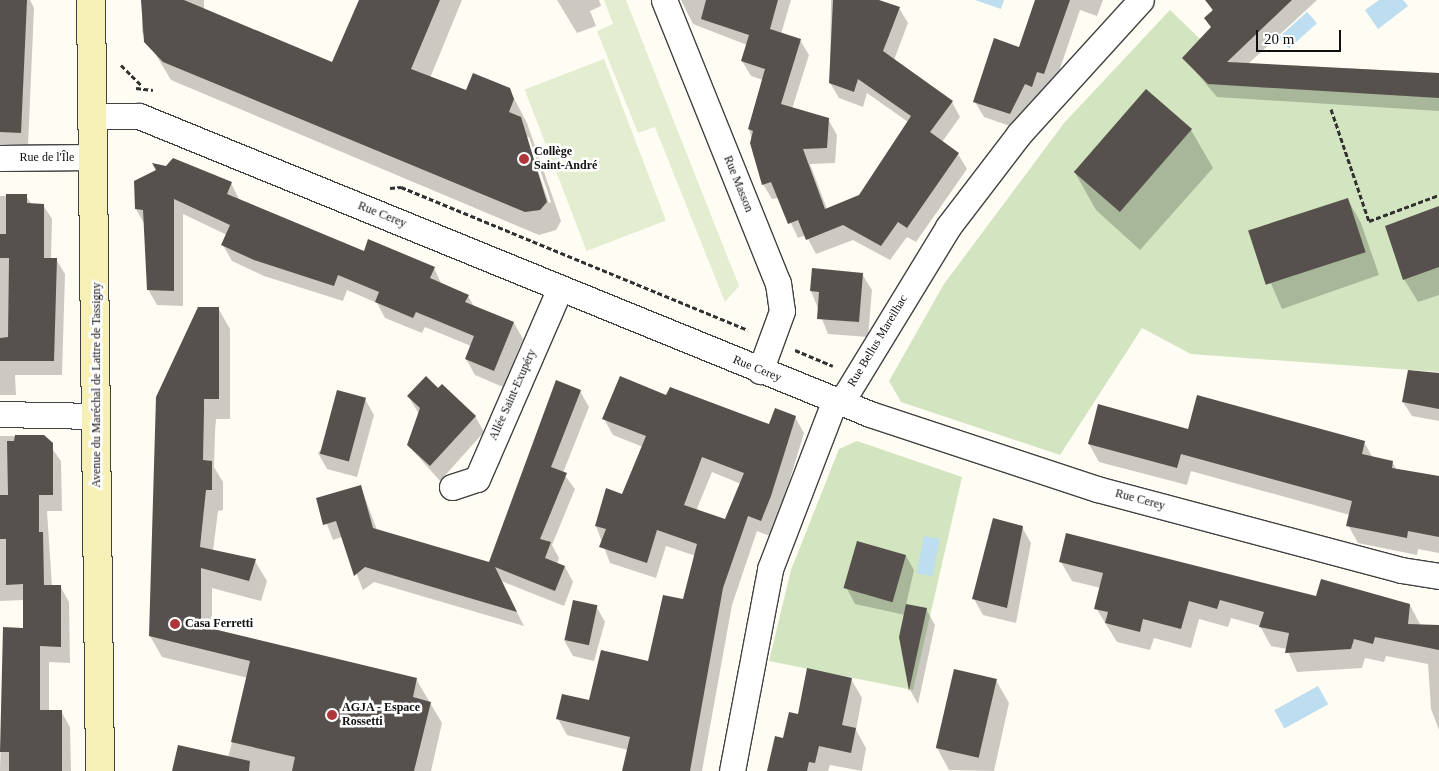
<!DOCTYPE html>
<meta charset="utf-8">
<style>
body{margin:0}
#map{position:relative;width:1439px;height:771px;overflow:hidden;background:#fefcf3;font-family:Georgia,serif}
div>[style]{position:absolute}
.green>*{inset:0;background:#d3e5c0}
.pitch>*{inset:0;background:#e3edd0;transform-origin:0 0}
.water>*{inset:0;background:#bdddf0;transform-origin:0 0}
.shadow>*{inset:0;background:#0003}
.building>*{inset:0;background:#57514d;transform-origin:0 0}
.path>*{height:3px;margin-top:-1.5px;transform-origin:0;background:repeating-linear-gradient(90deg,#313131 0 5px,transparent 0 7.5px)}
.roads{filter:drop-shadow(1px 0 #424242) drop-shadow(-1px 0 #424242) drop-shadow(0 1px #424242) drop-shadow(0 -1px #424242)}
.minor>*{height:25px;margin:-12.5px;padding:0 12.5px;transform-origin:12.5px;border-radius:12.5px;background:#fff}
.secondary>*{height:28px;margin:-14px;padding:0 14px;transform-origin:14px;border-radius:14px;background:#f6efb6}
.dots>*{width:14px;height:14px;translate:-50% -50%;box-sizing:border-box;border:2px solid #fff;border-radius:50%}
span{translate:-50% -50%;white-space:nowrap;text-align:center;line-height:1.15;-webkit-text-stroke:5px #fff;paint-order:stroke}
.poi-label{font-size:12px;color:#0f0f0f;font-weight:700}
.left{translate:0 -50%;text-align:left}
.street-label{font-size:12px;color:#0f0f0f}
.scale{position:absolute;left:1256px;top:30px;width:85px;height:22px;box-sizing:border-box;border:2px solid #0f0f0f;border-top:0;padding-left:6px;font-size:15px;line-height:18px;white-space:nowrap;color:#0f0f0f;-webkit-text-stroke:4px #fff;paint-order:stroke}
</style>
<div id="map">
<div class="green">
<div style="clip-path:polygon(1170px 10px,1224px 62px,1439px 73px,1439px 372px,1191px 354px,1142px 328px,1060px 455px,901px 402px,889px 381px,944px 284px,1064px 123px)"></div>
<div style="clip-path:polygon(857px 441px,962px 477px,913px 690px,769px 661px,791px 570px,839px 449px)"></div>
</div>
<div class="pitch">
<div style="clip-path:polygon(604px 0,626px 0,739px 286px,725px 302px,655px 127px,638px 133px,597px 31px,613px 24px)"></div>
<div style="left:604px;top:59px;width:173px;height:85px;rotate:69deg"></div>
</div>
<div class="water">
<div style="clip-path:polygon(975px 0,1004px 0,1001px 9px)"></div>
<div style="clip-path:polygon(1379px 0,1403px 0,1408px 6px,1378px 29px,1365px 10px)"></div>
<div style="left:1307px;top:12px;width:15px;height:38px;rotate:48deg"></div>
<div style="left:924px;top:536px;width:16px;height:38px;rotate:11deg"></div>
<div style="left:1318px;top:686px;width:21px;height:50px;rotate:61deg"></div>
</div>
<div class="shadow">
<div style="clip-path:polygon(0 0,30px 0,34px 8px,28px 146px,0 145px)"></div>
<div style="clip-path:polygon(evenodd,142px 0,204px 0,204px 10px,333px 63px,359px 0,462px 0,430px 78px,466px 92px,509px 89px,527px 123px,561px 221px,556px 230px,539px 235px,171px 80px,142px 32px,142px 0,526px 137px,529px 137px,551px 202px,549px 203px,526px 137px)"></div>
<div style="clip-path:polygon(557px 0,599px 0,601px 6px,590px 11px,596px 26px,577px 33px)"></div>
<div style="clip-path:polygon(681px 0,791px 0,781px 34px,800px 40px,809px 55px,792px 109px,828px 119px,837px 135px,835px 163px,810px 164px,827px 209px,860px 196px,908px 122px,867px 93px,863px 107px,839px 98px,830px 83px,831px 0,875px 0,899px 8px,908px 23px,894px 60px,952px 102px,960px 117px,942px 142px,958px 154px,967px 169px,916px 242px,907px 237px,890px 260px,853px 240px,816px 254px,806px 235px,798px 238px,779px 198px,772px 199px,763px 184px,749px 129px,763px 80px,751px 76px,742px 61px,747px 45px,693px 24px)"></div>
<div style="clip-path:polygon(1036px 0,1103px 0,1097px 16px,1080px 10px,1053px 89px,1041px 102px,1033px 99px,1019px 129px,984px 117px,975px 102px,1020px 48px)"></div>
<div style="clip-path:polygon(1207px 0,1317px 0,1248px 64px,1439px 74px,1439px 111px,1217px 97px,1184px 58px,1212px 28px,1206px 18px,1213px 12px)"></div>
<div style="clip-path:polygon(1191px 130px,1213px 168px,1140px 250px,1096px 210px,1074px 171px)"></div>
<div style="clip-path:polygon(231px 183px,240px 201px,364px 252px,434px 268px,442px 285px,468px 296px,475px 308px,514px 323px,523px 339px,503px 387px,475px 375px,466px 359px,471px 346px,425px 327px,422px 333px,385px 318px,377px 303px,347px 290px,343px 301px,264px 276px,232px 261px,223px 245px,227px 235px,183px 214px,183px 306px,157px 305px,148px 289px,145px 225px,136px 209px)"></div>
<div style="clip-path:polygon(0 196px,26px 196px,32px 205px,43px 205px,52px 219px,51px 259px,56px 259px,65px 274px,62px 375px,15px 375px,16px 395px,0 395px)"></div>
<div style="clip-path:polygon(1348px 200px,1361px 223px,1379px 275px,1282px 309px,1250px 234px)"></div>
<div style="clip-path:polygon(1439px 208px,1439px 295px,1418px 302px,1404px 279px)"></div>
<div style="clip-path:polygon(862px 274px,872px 290px,868px 337px,828px 334px,811px 291px)"></div>
<div style="clip-path:polygon(198px 308px,218px 308px,230px 329px,230px 419px,216px 419px,215px 432px,214px 467px,223px 482px,223px 510px,218px 511px,213px 551px,255px 561px,267px 581px,261px 601px,212px 588px,212px 630px,416px 679px,442px 723px,431px 771px,175px 771px,228px 758px,248px 678px,162px 657px,150px 636px,158px 398px)"></div>
<div style="clip-path:polygon(1439px 374px,1439px 421px,1412px 416px,1403px 402px)"></div>
<div style="clip-path:polygon(426px 378px,475px 416px,484px 432px,440px 481px,408px 445px,419px 414px,408px 396px)"></div>
<div style="clip-path:polygon(580px 391px,589px 407px,563px 473px,575px 489px,552px 545px,559px 558px,557px 564px,565px 567px,573px 582px,564px 606px,501px 581px,524px 626px,374px 582px,363px 590px,342px 537px,333px 540px,317px 499px,361px 487px,377px 530px,490px 564px)"></div>
<div style="clip-path:polygon(evenodd,667px 397px,770px 425px,795px 417px,804px 433px,780px 512px,770px 536px,757px 531px,732px 605px,702px 771px,623px 771px,628px 750px,567px 735px,558px 719px,649px 662px,684px 601px,696px 556px,666px 546px,656px 578px,610px 563px,596px 526px,623px 495px,643px 447px,613px 435px,604px 419px,667px 397px,712px 472px,741px 484px,726px 521px,696px 511px,712px 472px)"></div>
<div style="clip-path:polygon(365px 399px,374px 415px,357px 477px,327px 469px,318px 453px)"></div>
<div style="clip-path:polygon(1189px 430px,1364px 442px,1373px 458px,1392px 462px,1397px 470px,1439px 478px,1439px 553px,1418px 549px,1417px 555px,1358px 543px,1348px 525px,1350px 515px,1191px 471px,1187px 485px,1099px 462px,1089px 444px)"></div>
<div style="clip-path:polygon(0 436px,43px 436px,61px 461px,62px 511px,47px 511px,52px 586px,60px 586px,69px 602px,70px 663px,49px 662px,49px 711px,61px 711px,70px 727px,71px 771px,0 771px,4px 629px,24px 629px,24px 600px,0 601px)"></div>
<div style="clip-path:polygon(1022px 527px,1031px 543px,1016px 623px,983px 615px,974px 599px)"></div>
<div style="clip-path:polygon(858px 542px,906px 556px,914px 570px,906px 605px,926px 609px,935px 625px,918px 704px,910px 690px,900px 637px,905px 615px,855px 604px,847px 589px)"></div>
<div style="clip-path:polygon(1061px 562px,1317px 597px,1410px 605px,1421px 626px,1439px 626px,1439px 730px,1431px 709px,1428px 664px,1386px 656px,1384px 662px,1365px 658px,1362px 668px,1297px 672px,1287px 649px,1271px 646px,1260px 626px,1231px 618px,1228px 627px,1199px 619px,1191px 648px,1154px 638px,1150px 650px,1117px 642px,1096px 608px,1101px 588px,1072px 581px)"></div>
<div style="clip-path:polygon(596px 606px,605px 622px,594px 661px,573px 656px,564px 640px)"></div>
<div style="clip-path:polygon(851px 679px,862px 698px,856px 730px,866px 748px,862px 771px,830px 765px,828px 771px,768px 771px,799px 716px)"></div>
<div style="clip-path:polygon(996px 680px,1009px 703px,994px 771px,949px 770px,936px 746px)"></div>
</div>
<div class="building">
<div style="clip-path:polygon(0 0,27px 0,21px 133px,0 132px)"></div>
<div style="clip-path:polygon(141px 0,184px 0,332px 62px,359px 0,440px 0,411px 69px,466px 90px,473px 73px,510px 88px,514px 99px,509px 112px,521px 117px,547px 202px,540px 210px,525px 212px,163px 62px,144px 42px)"></div>
<div style="clip-path:polygon(706px 0,778px 0,770px 29px,801px 39px,781px 104px,829px 118px,827px 148px,803px 149px,825px 209px,859px 195px,911px 116px,858px 79px,854px 92px,829px 83px,833px 0,879px 0,900px 7px,883px 51px,953px 101px,930px 132px,959px 153px,907px 228px,898px 222px,881px 246px,843px 225px,806px 240px,798px 220px,788px 224px,771px 182px,762px 185px,750px 143px,753px 131px,748px 129px,765px 69px,741px 61px,749px 35px,701px 19px)"></div>
<div style="clip-path:polygon(1035px 0,1070px 0,1044px 74px,1037px 72px,1032px 87px,1025px 84px,1010px 114px,973px 102px,994px 38px,1019px 47px)"></div>
<div style="clip-path:polygon(1205px 0,1292px 0,1227px 62px,1439px 73px,1439px 98px,1208px 84px,1182px 58px,1211px 27px,1204px 18px,1213px 10px)"></div>
<div style="left:1146px;top:89px;width:61px;height:110px;rotate:41deg"></div>
<div style="clip-path:polygon(173px 158px,232px 182px,227px 194px,364px 251px,368px 239px,435px 267px,430px 278px,469px 295px,465px 302px,514px 322px,494px 371px,465px 359px,474px 336px,416px 312px,413px 318px,375px 302px,379px 292px,338px 275px,334px 286px,254px 260px,221px 245px,230px 225px,174px 199px,174px 291px,147px 290px,143px 210px,135px 209px,134px 181px,156px 170px,152px 163px,166px 166px)"></div>
<div style="clip-path:polygon(6px 194px,27px 194px,27px 203px,44px 204px,44px 258px,57px 258px,54px 361px,0 361px,0 338px,8px 337px,9px 258px,0 258px,0 234px,6px 234px)"></div>
<div style="left:1348px;top:198px;width:57px;height:105px;rotate:72deg"></div>
<div style="clip-path:polygon(1439px 206px,1439px 267px,1403px 280px,1385px 226px)"></div>
<div style="clip-path:polygon(812px 268px,863px 273px,859px 322px,817px 319px,819px 292px,810px 291px)"></div>
<div style="clip-path:polygon(198px 307px,219px 307px,219px 399px,204px 399px,204px 410px,203px 460px,212px 461px,212px 490px,206px 490px,200px 547px,256px 559px,249px 581px,201px 568px,201px 626px,417px 678px,413px 697px,431px 702px,414px 771px,292px 771px,295px 757px,231px 742px,250px 661px,149px 636px,156px 397px)"></div>
<div style="clip-path:polygon(1408px 370px,1439px 373px,1439px 409px,1402px 402px)"></div>
<div style="clip-path:polygon(426px 376px,438px 388px,442px 384px,476px 416px,430px 466px,407px 445px,420px 408px,407px 396px)"></div>
<div style="clip-path:polygon(evenodd,620px 376px,666px 395px,670px 387px,769px 424px,775px 408px,796px 416px,771px 496px,761px 521px,748px 516px,723px 588px,690px 771px,622px 771px,630px 737px,556px 719px,562px 694px,589px 700px,601px 650px,648px 661px,663px 595px,683px 599px,697px 544px,657px 530px,647px 563px,599px 547px,606px 529px,595px 526px,606px 488px,622px 494px,646px 436px,602px 419px,620px 376px,702px 457px,744px 473px,725px 519px,684px 505px,702px 457px)"></div>
<div style="clip-path:polygon(556px 380px,581px 390px,551px 467px,567px 473px,540px 539px,551px 542px,545px 558px,565px 566px,555px 591px,495px 567px,517px 612px,365px 567px,354px 576px,336px 521px,323px 525px,316px 498px,361px 485px,373px 528px,489px 562px)"></div>
<div style="left:337px;top:390px;width:30px;height:66px;rotate:15deg"></div>
<div style="clip-path:polygon(1197px 395px,1365px 441px,1362px 454px,1393px 461px,1392px 468px,1439px 476px,1439px 537px,1408px 531px,1407px 538px,1346px 526px,1352px 501px,1181px 454px,1177px 468px,1088px 444px,1098px 404px,1188px 429px)"></div>
<div style="clip-path:polygon(15px 435px,44px 435px,53px 443px,53px 495px,39px 495px,39px 532px,43px 532px,44px 585px,61px 585px,61px 647px,40px 646px,40px 710px,62px 710px,62px 771px,9px 771px,9px 752px,0 752px,3px 627px,23px 628px,23px 584px,6px 585px,6px 539px,0 539px,0 495px,8px 495px,7px 441px,14px 441px)"></div>
<div style="clip-path:polygon(993px 518px,1023px 526px,1007px 608px,972px 599px)"></div>
<div style="clip-path:polygon(1066px 533px,1316px 596px,1321px 579px,1410px 604px,1408px 624px,1439px 625px,1439px 650px,1375px 637px,1373px 644px,1354px 639px,1351px 649px,1285px 653px,1289px 633px,1259px 627px,1264px 612px,1220px 600px,1217px 609px,1189px 601px,1181px 629px,1143px 619px,1140px 632px,1105px 623px,1108px 612px,1094px 609px,1103px 573px,1059px 562px)"></div>
<div style="left:857px;top:541px;width:51px;height:49px;rotate:16deg"></div>
<div style="left:573px;top:600px;width:25px;height:41px;rotate:12deg"></div>
<div style="clip-path:polygon(906px 604px,927px 608px,909px 691px,899px 637px)"></div>
<div style="clip-path:polygon(807px 668px,852px 678px,842px 725px,856px 728px,851px 753px,819px 746px,815px 763px,809px 762px,807px 771px,767px 771px,775px 736px,783px 738px,789px 712px,798px 714px)"></div>
<div style="left:954px;top:669px;width:44px;height:81px;rotate:13deg"></div>
<div style="clip-path:polygon(178px 745px,250px 761px,249px 771px,172px 771px)"></div>
</div>
<div class="path">
<div style="left:121px;top:65px;width:28px;rotate:45deg"></div>
<div style="left:136px;top:88px;width:17px;rotate:7deg"></div>
<div style="left:1331px;top:109px;width:118px;rotate:71.3deg"></div>
<div style="left:1369px;top:221px;width:75px;rotate:-20.4deg"></div>
<div style="left:390px;top:188px;width:11px;rotate:-5deg"></div>
<div style="left:401px;top:187px;width:375px;rotate:22.4deg"></div>
<div style="left:795px;top:350px;width:41px;rotate:22.8deg"></div>
</div>
<div class="roads">
<div class="minor">
<div style="left:664px;top:0;width:305px;rotate:68.1deg"></div>
<div style="left:778px;top:283px;width:28px;rotate:82deg"></div>
<div style="left:782px;top:311px;width:64px;rotate:110.1deg"></div>
<div style="left:93px;top:116px;width:46px"></div>
<div style="left:139px;top:116px;width:789px;rotate:22.18deg"></div>
<div style="left:870px;top:414px;width:239px;rotate:18.3deg"></div>
<div style="left:1097px;top:489px;width:315px;rotate:14.9deg"></div>
<div style="left:1401px;top:570px;width:38px;rotate:9deg"></div>
<div style="left:0;top:158px;width:93px;rotate:-0.6deg"></div>
<div style="left:0;top:414px;width:96px;rotate:1.2deg"></div>
<div style="left:452px;top:487px;width:26px;rotate:-18deg"></div>
<div style="left:477px;top:479px;width:208px;rotate:-66.5deg"></div>
<div style="left:732px;top:771px;width:206px;rotate:-79.3deg"></div>
<div style="left:770px;top:569px;width:181px;rotate:-69deg"></div>
<div style="left:835px;top:400px;width:11px;rotate:-22deg"></div>
<div style="left:845px;top:396px;width:198px;rotate:-58.6deg"></div>
<div style="left:948px;top:227px;width:117px;rotate:-52.6deg"></div>
<div style="left:1019px;top:134px;width:181px;rotate:-47.7deg"></div>
</div>
<div class="secondary">
<div style="left:91px;top:0;width:771px;rotate:89.33deg"></div>
</div>
</div>
<div class="dots">
<div style="left:524px;top:159px;background:#b1363c"></div>
<div style="left:175px;top:624px;background:#b1363c"></div>
<div style="left:332px;top:715px;background:#b1363c"></div>
</div>
<div class="poi-label">
<span class="left" style="left:534px;top:159px">Collège<br>Saint-André</span>
<span class="left" style="left:185px;top:624px">Casa Ferretti</span>
<span class="left" style="left:342px;top:715px">AGJA - Espace<br>Rossetti</span>
</div>
<div class="street-label">
<span style="left:47px;top:158px">Rue de l'Île</span>
<span style="left:738px;top:184px;rotate:68deg">Rue Masson</span>
<span style="left:382px;top:215px;rotate:22deg">Rue Cerey</span>
<span style="left:878px;top:341px;rotate:-59deg">Rue Bellus Mareilhac</span>
<span style="left:757px;top:369px;rotate:22deg">Rue Cerey</span>
<span style="left:97px;top:385px;rotate:-90deg">Avenue du Maréchal de Lattre de Tassigny</span>
<span style="left:513px;top:395px;rotate:-66deg">Allée Saint-Exupéry</span>
<span style="left:1140px;top:500px;rotate:15deg">Rue Cerey</span>
</div>
<div class="scale">20 m</div>
</div>
